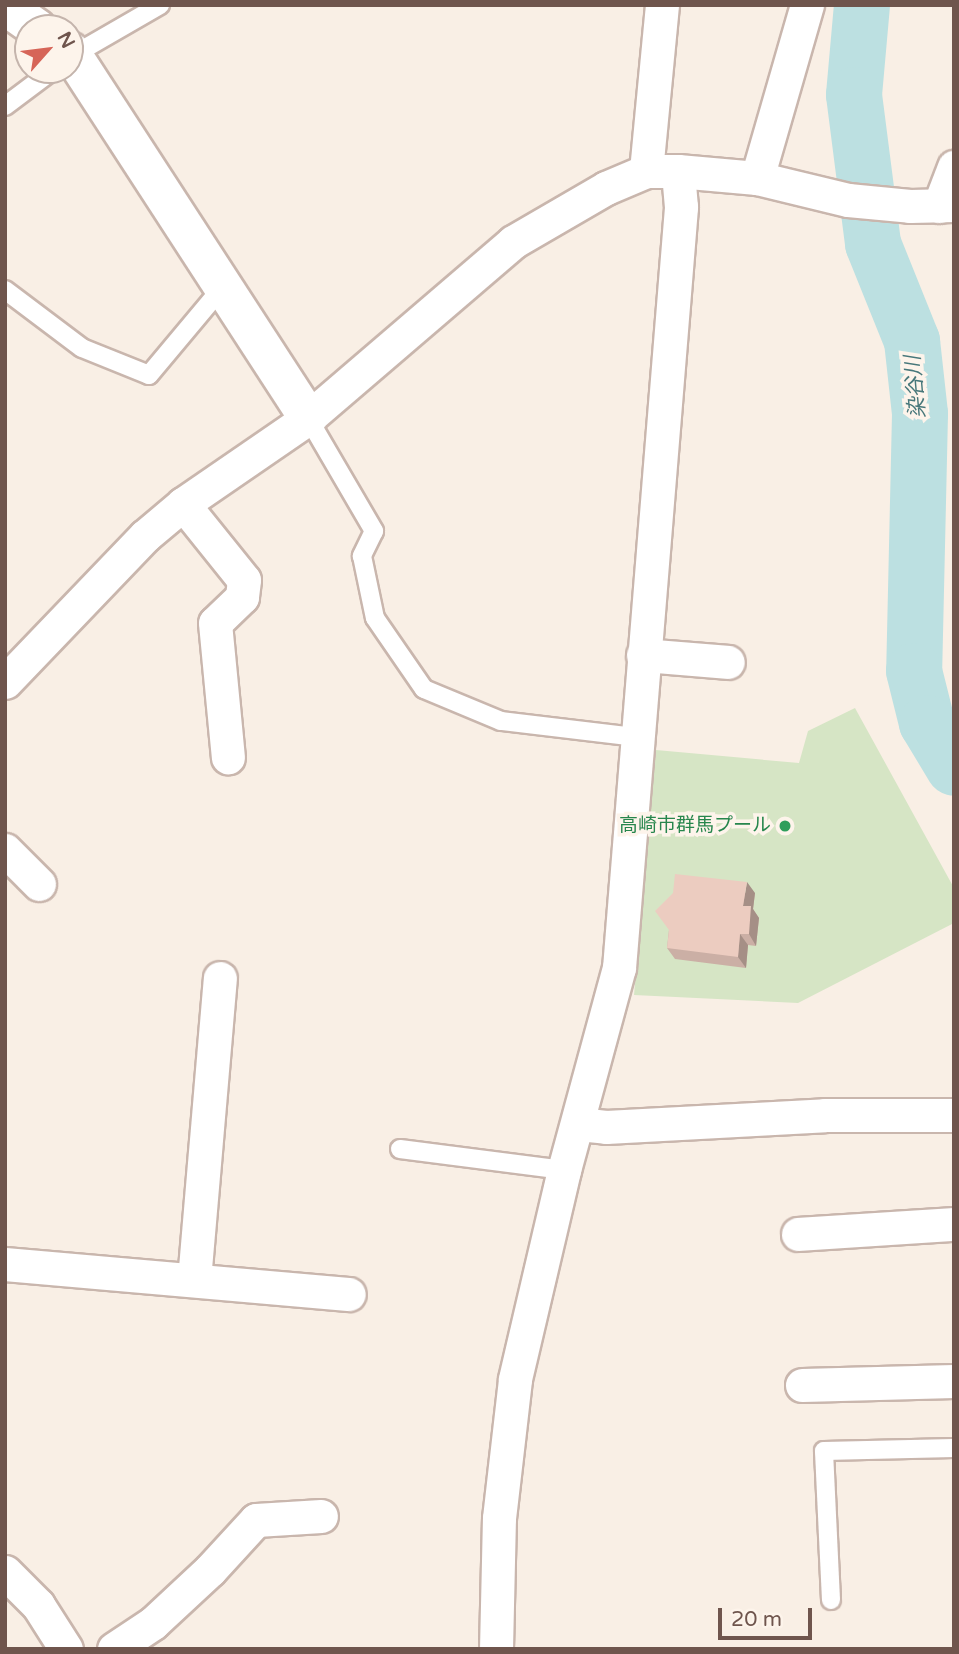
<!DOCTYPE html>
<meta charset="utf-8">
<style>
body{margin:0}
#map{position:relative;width:959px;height:1654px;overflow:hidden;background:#f9efe5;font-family:"Varela Round","Noto Sans JP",sans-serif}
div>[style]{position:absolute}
.green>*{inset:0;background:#d6e5c5}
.river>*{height:56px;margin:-28px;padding:0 28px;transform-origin:28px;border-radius:28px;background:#bce0e1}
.roads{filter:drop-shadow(2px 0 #c9b6ad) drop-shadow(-2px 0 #c9b6ad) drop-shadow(0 2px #c9b6ad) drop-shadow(0 -2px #c9b6ad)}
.service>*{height:18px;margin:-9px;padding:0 9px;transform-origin:9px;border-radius:9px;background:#fff}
.minor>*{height:33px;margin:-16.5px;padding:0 16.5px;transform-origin:16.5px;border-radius:16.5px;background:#fff}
.tertiary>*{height:38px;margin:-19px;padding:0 19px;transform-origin:19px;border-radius:19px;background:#fff}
.wall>*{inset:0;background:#cbafa5}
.shaded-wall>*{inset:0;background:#a58f86}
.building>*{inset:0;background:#ecccc0}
.dots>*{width:19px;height:19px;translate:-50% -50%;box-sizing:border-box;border:4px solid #fdf4eb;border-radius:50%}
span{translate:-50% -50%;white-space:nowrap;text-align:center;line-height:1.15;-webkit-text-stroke:7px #fdf4eb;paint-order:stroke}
.leisure-label{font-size:19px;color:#27864d}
.right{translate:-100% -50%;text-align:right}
.water-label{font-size:21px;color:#47777a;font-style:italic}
.frame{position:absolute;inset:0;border:7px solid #6f554d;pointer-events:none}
.north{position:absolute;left:14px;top:14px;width:70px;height:70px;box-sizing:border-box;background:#fdf4eb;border:2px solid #c4b4ac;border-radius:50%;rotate:62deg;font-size:19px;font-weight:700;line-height:28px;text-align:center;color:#6f554d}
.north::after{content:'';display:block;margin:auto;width:24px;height:32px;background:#d66558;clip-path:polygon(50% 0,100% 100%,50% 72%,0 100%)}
.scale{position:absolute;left:718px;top:1608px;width:94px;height:32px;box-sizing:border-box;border:4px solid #6f554d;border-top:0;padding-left:9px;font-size:21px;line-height:24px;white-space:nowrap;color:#6f554d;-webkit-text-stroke:5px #fdf4eb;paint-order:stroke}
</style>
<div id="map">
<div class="green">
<div style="clip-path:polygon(855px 708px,954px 888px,954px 923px,798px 1003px,634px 995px,656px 750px,799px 763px,808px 731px)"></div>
</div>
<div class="river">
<div style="left:862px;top:5px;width:90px;rotate:95.1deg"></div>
<div style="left:854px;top:95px;width:150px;rotate:82.7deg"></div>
<div style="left:873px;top:244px;width:105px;rotate:68.1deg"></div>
<div style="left:912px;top:341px;width:73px;rotate:83.7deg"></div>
<div style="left:920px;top:414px;width:257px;rotate:91.3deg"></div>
<div style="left:914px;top:671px;width:54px;rotate:76deg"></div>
<div style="left:927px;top:723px;width:52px;rotate:59deg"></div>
</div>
<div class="roads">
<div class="service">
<div style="left:70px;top:57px;width:104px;rotate:-30deg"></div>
<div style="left:5px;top:106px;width:60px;rotate:-36.9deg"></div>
<div style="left:5px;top:290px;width:96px;rotate:37deg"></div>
<div style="left:82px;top:348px;width:72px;rotate:21.9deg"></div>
<div style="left:149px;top:375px;width:119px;rotate:-50.1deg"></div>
<div style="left:308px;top:418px;width:131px;rotate:59.7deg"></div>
<div style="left:374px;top:531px;width:28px;rotate:116deg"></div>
<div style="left:362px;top:556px;width:63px;rotate:78.2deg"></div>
<div style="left:375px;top:618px;width:86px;rotate:55.4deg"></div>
<div style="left:424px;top:689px;width:83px;rotate:22.6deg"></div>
<div style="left:501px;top:721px;width:136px;rotate:6.8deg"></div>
<div style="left:400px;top:1149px;width:165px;rotate:7.3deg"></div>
<div style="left:831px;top:1600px;width:149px;rotate:-92.7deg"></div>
<div style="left:824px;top:1451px;width:130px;rotate:-1.3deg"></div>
</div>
<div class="minor">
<div style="left:646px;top:171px;width:167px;rotate:-84.5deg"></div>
<div style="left:757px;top:178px;width:180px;rotate:-73.9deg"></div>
<div style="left:939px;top:206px;width:42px;rotate:-69deg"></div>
<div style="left:183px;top:504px;width:97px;rotate:51.2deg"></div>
<div style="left:244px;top:580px;width:17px;rotate:97deg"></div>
<div style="left:242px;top:597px;width:37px;rotate:136deg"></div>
<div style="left:215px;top:623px;width:135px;rotate:84.5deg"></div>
<div style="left:643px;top:655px;width:85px;rotate:4.7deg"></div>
<div style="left:5px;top:682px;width:202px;rotate:-46.2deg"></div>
<div style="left:145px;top:536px;width:50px;rotate:-40.1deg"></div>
<div style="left:183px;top:504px;width:152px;rotate:-34.5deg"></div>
<div style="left:308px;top:418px;width:270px;rotate:-40.6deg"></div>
<div style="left:513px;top:242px;width:108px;rotate:-30.1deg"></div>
<div style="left:606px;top:188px;width:43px;rotate:-23deg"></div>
<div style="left:646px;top:171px;width:32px"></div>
<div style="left:678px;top:171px;width:79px;rotate:5.1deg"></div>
<div style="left:757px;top:178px;width:94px;rotate:13.6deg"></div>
<div style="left:848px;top:200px;width:62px;rotate:5.5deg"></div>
<div style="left:910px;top:206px;width:44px;rotate:-1.3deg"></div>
<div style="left:5px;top:850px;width:48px;rotate:45deg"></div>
<div style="left:579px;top:1124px;width:27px;rotate:6deg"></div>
<div style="left:606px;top:1127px;width:219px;rotate:-3.1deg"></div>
<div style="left:825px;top:1115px;width:129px"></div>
<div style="left:798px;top:1234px;width:156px;rotate:-3.7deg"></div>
<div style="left:5px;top:1264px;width:345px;rotate:5deg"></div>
<div style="left:194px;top:1280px;width:303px;rotate:-85.1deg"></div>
<div style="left:802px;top:1385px;width:152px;rotate:-1.5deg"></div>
<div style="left:5px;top:1572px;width:47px;rotate:45deg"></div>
<div style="left:38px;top:1605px;width:52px;rotate:57.5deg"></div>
<div style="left:114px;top:1649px;width:47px;rotate:-33.7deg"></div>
<div style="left:153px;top:1623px;width:78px;rotate:-42.9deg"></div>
<div style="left:210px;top:1570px;width:68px;rotate:-47.4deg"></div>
<div style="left:256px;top:1520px;width:65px;rotate:-3.5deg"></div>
<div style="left:496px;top:1649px;width:131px;rotate:-88.7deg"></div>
<div style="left:499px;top:1518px;width:140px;rotate:-83.4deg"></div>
<div style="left:515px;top:1379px;width:215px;rotate:-76.8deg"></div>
<div style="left:564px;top:1170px;width:209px;rotate:-74.8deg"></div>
<div style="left:619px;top:968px;width:764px;rotate:-85.34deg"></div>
<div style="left:681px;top:207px;width:36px;rotate:-95deg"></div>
</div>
<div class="tertiary">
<div style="left:5px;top:6px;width:39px;rotate:35deg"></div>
<div style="left:70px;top:51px;width:437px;rotate:57deg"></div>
</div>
</div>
<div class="wall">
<div style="clip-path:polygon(673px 893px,755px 893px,753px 909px,759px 918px,756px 946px,748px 945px,746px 968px,675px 959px,667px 948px)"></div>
</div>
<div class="shaded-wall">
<div style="clip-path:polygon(747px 882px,755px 893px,753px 909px,759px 918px,756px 946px,749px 934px,743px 906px)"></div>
<div style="clip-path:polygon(740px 934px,748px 945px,746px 968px,738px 957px)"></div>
</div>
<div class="building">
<div style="clip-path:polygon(675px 874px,747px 882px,743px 906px,751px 906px,749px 934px,740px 934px,738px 957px,667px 948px,669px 930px,655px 911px,673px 893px)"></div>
</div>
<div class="dots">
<div style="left:785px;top:826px;background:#2e9e5b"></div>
</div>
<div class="leisure-label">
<span class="right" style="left:771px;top:826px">高崎市群馬プール</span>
</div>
<div class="water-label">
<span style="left:916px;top:387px;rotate:-95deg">染谷川</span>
</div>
<div class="frame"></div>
<div class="north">N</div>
<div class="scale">20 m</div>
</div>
